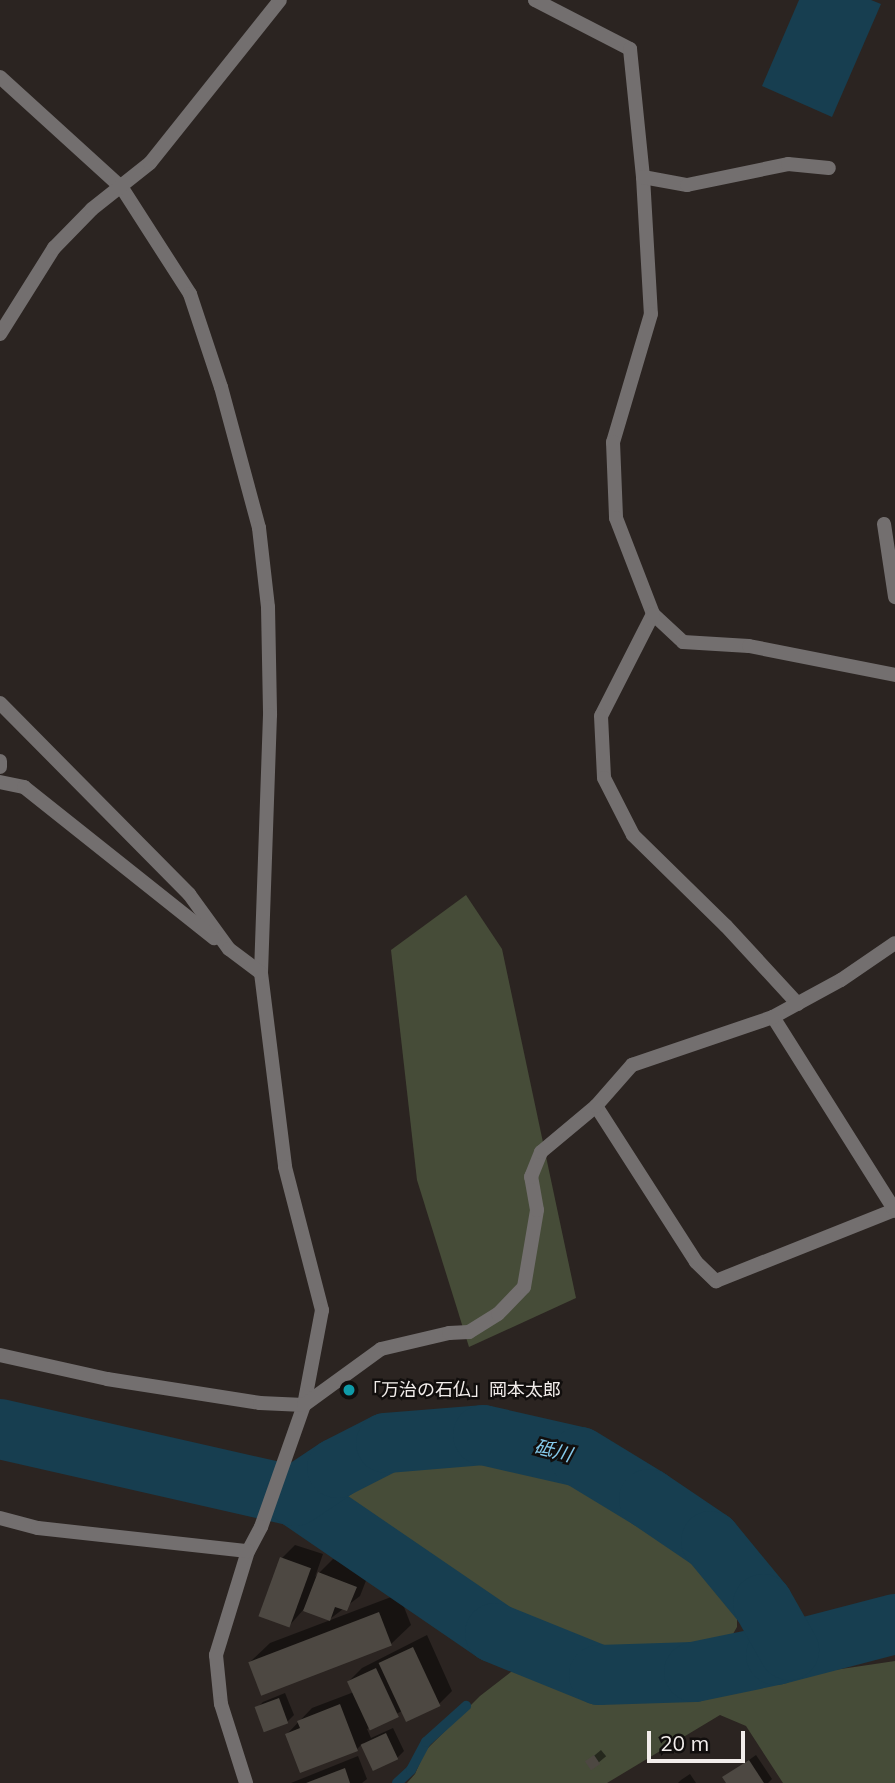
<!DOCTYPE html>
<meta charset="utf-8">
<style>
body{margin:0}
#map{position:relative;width:895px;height:1783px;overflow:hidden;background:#2b2421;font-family:Mulish,"Noto Sans JP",sans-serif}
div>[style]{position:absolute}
.green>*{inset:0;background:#464c38}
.water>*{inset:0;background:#173e50}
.shadow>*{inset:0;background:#0007;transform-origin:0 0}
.stream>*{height:10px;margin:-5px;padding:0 5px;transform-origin:5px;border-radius:5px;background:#173e50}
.river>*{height:60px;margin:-30px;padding:0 30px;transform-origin:30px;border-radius:30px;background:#173e50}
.building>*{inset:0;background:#4d4842;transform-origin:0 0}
.service>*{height:14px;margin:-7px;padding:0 7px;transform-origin:7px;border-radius:7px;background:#736f6f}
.minor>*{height:14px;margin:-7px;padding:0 7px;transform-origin:7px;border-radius:7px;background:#736f6f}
.dots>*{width:19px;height:19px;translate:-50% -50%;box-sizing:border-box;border:4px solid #110e0d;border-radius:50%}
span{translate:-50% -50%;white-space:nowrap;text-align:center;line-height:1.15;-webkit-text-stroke:5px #110e0d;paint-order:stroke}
.poi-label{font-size:18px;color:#f2edeb}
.left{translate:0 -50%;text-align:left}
.water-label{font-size:19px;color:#85c9ea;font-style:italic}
.scale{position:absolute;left:647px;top:1731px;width:98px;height:32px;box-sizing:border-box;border:4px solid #f2edeb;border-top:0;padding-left:9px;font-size:21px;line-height:24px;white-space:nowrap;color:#f2edeb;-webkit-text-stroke:5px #110e0d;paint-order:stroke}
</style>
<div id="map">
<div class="green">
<div style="clip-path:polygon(466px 895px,502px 949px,576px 1298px,469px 1347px,417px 1180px,391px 950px)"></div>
<div style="clip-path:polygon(470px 1442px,575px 1475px,671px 1535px,702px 1564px,730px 1599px,737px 1615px,737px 1627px,730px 1639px,718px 1648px,672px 1664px,600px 1667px,542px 1644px,485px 1613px,421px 1568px,350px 1511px,326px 1503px,442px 1447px)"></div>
<div style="clip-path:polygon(895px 1661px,895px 1783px,783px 1783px,746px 1726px,720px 1715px,607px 1783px,407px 1783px,415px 1774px,425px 1751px,480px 1696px,516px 1668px,537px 1666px,580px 1681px,687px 1692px)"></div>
</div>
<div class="water">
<div style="clip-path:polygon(799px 0,871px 0,881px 4px,832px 117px,762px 86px)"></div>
</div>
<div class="shadow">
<div style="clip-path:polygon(295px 1545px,323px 1554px,315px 1577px,333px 1559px,369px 1573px,360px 1596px,330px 1619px,304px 1609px,289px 1626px,282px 1558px)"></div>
<div style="clip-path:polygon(399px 1594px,411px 1625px,391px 1644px,250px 1662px,270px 1643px)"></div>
<div style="clip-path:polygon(427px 1635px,452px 1691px,439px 1704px,402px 1711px,367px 1729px,371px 1738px,393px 1728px,404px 1751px,397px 1758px,374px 1768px,363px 1743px,357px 1749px,287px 1734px,312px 1708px,354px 1692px,349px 1681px,362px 1668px)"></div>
<div style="clip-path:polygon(285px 1693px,294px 1715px,287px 1722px,257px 1708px,263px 1702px)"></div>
<div style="left:601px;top:1750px;width:8px;height:18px;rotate:50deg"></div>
<div style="clip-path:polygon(756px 1755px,772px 1779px,768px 1783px,728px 1783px,724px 1778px)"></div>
<div style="clip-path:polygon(358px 1756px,367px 1779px,362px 1783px,291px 1783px)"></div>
<div style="clip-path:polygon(690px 1774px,696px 1783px,678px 1783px,681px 1780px)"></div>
</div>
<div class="stream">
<div style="left:397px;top:1783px;width:19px;rotate:-43deg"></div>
<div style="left:411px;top:1770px;width:32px;rotate:-62deg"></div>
<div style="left:426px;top:1742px;width:54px;rotate:-42deg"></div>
</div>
<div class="river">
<div style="left:0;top:1429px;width:303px;rotate:12.8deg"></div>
<div style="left:295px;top:1496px;width:242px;rotate:34.4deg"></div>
<div style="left:495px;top:1633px;width:112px;rotate:22deg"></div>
<div style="left:599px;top:1675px;width:95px;rotate:-1.8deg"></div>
<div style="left:694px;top:1672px;width:84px;rotate:-11.7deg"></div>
<div style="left:776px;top:1655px;width:123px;rotate:-14.6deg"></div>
<div style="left:295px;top:1496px;width:50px;rotate:-33.7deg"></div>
<div style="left:337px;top:1468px;width:55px;rotate:-27deg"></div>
<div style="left:386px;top:1443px;width:97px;rotate:-4.7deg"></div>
<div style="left:483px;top:1435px;width:99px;rotate:12.8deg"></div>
<div style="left:580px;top:1457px;width:81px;rotate:31.3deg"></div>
<div style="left:649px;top:1499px;width:75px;rotate:34.1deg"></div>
<div style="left:711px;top:1541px;width:82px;rotate:50.5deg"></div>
<div style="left:763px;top:1604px;width:53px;rotate:60.5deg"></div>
</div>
<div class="building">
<div style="left:280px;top:1557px;width:33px;height:63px;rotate:20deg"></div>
<div style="clip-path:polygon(318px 1572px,357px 1587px,347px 1611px,335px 1607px,330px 1621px,303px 1611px)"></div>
<div style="left:379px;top:1612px;width:36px;height:140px;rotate:69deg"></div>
<div style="left:413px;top:1647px;width:65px;height:38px;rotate:65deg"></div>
<div style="left:376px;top:1668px;width:54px;height:32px;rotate:65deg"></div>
<div style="left:279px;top:1698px;width:27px;height:26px;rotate:70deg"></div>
<div style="clip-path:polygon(340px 1704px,358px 1751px,300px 1773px,285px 1734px,300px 1728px,297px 1721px)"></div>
<div style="left:386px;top:1733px;width:29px;height:28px;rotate:65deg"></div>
<div style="left:594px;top:1755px;width:11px;height:11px;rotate:56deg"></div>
<div style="clip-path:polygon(749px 1760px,764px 1783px,726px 1783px,722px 1777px)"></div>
<div style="clip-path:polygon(345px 1768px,350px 1783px,306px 1783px)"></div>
</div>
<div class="service">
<div style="left:884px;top:524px;width:74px;rotate:81.4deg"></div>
<div style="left:0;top:761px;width:6px;rotate:90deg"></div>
<div style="left:596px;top:1106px;width:185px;rotate:57.3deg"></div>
<div style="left:696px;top:1262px;width:28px;rotate:44deg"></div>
<div style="left:716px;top:1281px;width:192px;rotate:-21.7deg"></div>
</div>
<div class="minor">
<div style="left:535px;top:0;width:107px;rotate:27.3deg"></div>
<div style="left:630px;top:49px;width:129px;rotate:84.2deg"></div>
<div style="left:643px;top:177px;width:137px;rotate:86.7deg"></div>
<div style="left:651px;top:314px;width:134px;rotate:106.5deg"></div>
<div style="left:613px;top:442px;width:76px;rotate:87.7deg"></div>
<div style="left:616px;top:518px;width:103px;rotate:68.9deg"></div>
<div style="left:653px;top:614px;width:41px;rotate:43deg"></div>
<div style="left:683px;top:642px;width:66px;rotate:3.5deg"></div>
<div style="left:749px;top:646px;width:149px;rotate:11.2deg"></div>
<div style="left:0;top:77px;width:165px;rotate:42.3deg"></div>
<div style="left:122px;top:188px;width:126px;rotate:57.3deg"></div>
<div style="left:190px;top:294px;width:98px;rotate:71.6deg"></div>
<div style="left:221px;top:387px;width:146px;rotate:74.9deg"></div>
<div style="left:259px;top:528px;width:80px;rotate:83.5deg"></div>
<div style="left:268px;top:607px;width:108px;rotate:88.9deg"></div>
<div style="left:270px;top:715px;width:258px;rotate:92deg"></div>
<div style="left:261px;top:973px;width:195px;rotate:82.9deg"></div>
<div style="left:285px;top:1167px;width:148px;rotate:75.5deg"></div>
<div style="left:322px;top:1310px;width:97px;rotate:100.7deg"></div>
<div style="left:304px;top:1405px;width:129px;rotate:109.4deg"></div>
<div style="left:261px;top:1527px;width:27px;rotate:118deg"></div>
<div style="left:248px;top:1551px;width:109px;rotate:107.1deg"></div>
<div style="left:216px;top:1655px;width:49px;rotate:84.2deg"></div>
<div style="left:221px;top:1704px;width:83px;rotate:72.4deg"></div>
<div style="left:643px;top:177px;width:45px;rotate:10.3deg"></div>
<div style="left:687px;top:185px;width:103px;rotate:-11.7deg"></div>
<div style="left:788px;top:164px;width:41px;rotate:5.6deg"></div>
<div style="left:0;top:334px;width:102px;rotate:-57.9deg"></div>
<div style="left:54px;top:248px;width:54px;rotate:-45.7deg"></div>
<div style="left:92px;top:209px;width:74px;rotate:-38.4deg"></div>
<div style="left:150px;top:163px;width:208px;rotate:-51.4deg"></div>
<div style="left:653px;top:614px;width:114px;rotate:117deg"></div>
<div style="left:601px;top:716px;width:62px;rotate:87.2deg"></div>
<div style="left:604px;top:778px;width:64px;rotate:63deg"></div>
<div style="left:633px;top:835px;width:130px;rotate:44.4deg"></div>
<div style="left:726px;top:926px;width:106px;rotate:47.3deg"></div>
<div style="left:0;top:703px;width:269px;rotate:45.3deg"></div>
<div style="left:189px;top:894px;width:68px;rotate:54deg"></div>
<div style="left:229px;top:949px;width:40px;rotate:37deg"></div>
<div style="left:0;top:782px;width:25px;rotate:12deg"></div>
<div style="left:24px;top:787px;width:243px;rotate:38.5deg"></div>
<div style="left:773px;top:1017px;width:229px;rotate:57.8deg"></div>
<div style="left:0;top:1355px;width:110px;rotate:12.6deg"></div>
<div style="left:107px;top:1379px;width:155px;rotate:8.9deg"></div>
<div style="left:260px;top:1403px;width:44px;rotate:2.6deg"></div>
<div style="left:304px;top:1405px;width:95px;rotate:-36deg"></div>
<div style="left:381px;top:1349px;width:70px;rotate:-13.2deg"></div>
<div style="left:449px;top:1333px;width:20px;rotate:-3deg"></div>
<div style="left:469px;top:1332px;width:34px;rotate:-32deg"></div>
<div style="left:498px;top:1314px;width:37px;rotate:-46deg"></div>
<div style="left:524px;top:1287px;width:78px;rotate:-80.4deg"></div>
<div style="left:537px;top:1210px;width:34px;rotate:-100deg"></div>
<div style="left:531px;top:1177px;width:27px;rotate:-68deg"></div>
<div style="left:541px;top:1152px;width:72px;rotate:-39.9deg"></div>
<div style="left:596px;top:1106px;width:55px;rotate:-48.7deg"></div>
<div style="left:632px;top:1065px;width:149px;rotate:-18.8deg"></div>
<div style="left:773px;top:1017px;width:77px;rotate:-28.6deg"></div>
<div style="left:841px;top:980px;width:65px;rotate:-34.4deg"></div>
<div style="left:0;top:1518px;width:39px;rotate:15deg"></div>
<div style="left:38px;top:1528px;width:211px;rotate:6.3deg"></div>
</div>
<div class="dots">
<div style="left:349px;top:1390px;background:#0f9aa8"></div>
</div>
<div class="poi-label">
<span class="left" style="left:363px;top:1390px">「万治の石仏」岡本太郎</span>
</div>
<div class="water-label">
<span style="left:553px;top:1451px;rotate:14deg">砥川</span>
</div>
<div class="scale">20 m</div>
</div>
